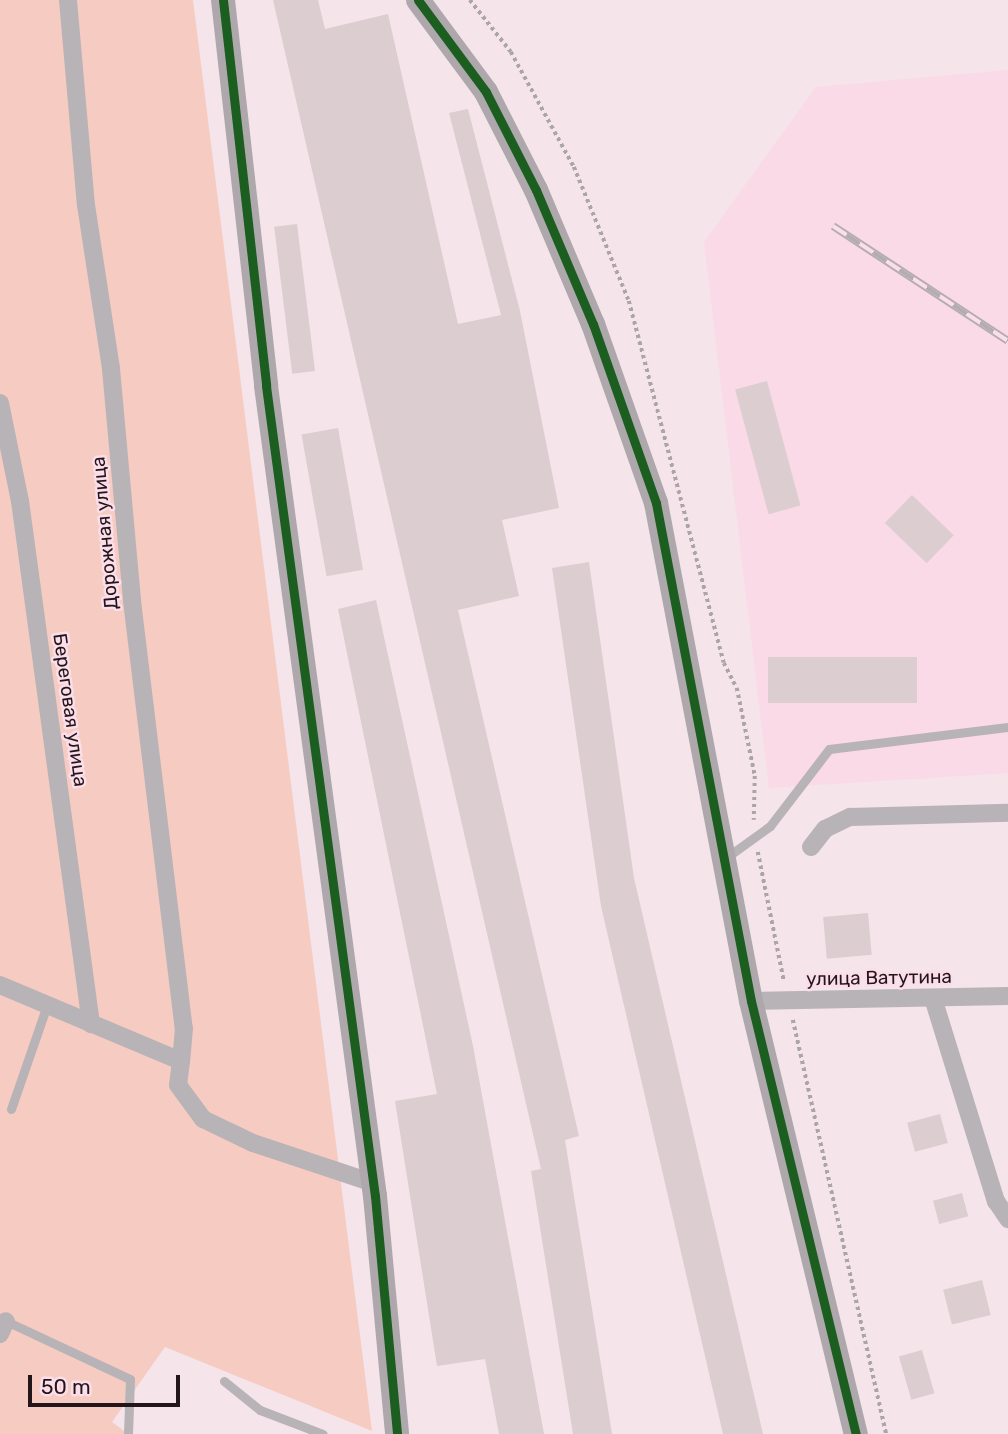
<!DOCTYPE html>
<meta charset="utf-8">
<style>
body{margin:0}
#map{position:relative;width:1008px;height:1434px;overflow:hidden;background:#f5e4ea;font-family:Rubik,sans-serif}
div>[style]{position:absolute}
.built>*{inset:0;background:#fadae6}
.green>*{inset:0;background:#f6cbc2}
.building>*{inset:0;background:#dccdd0;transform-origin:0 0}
.path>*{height:3.5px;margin-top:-1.75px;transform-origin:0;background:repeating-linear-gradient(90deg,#aba4a8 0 3.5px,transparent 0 7px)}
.lane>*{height:9px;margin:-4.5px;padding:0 4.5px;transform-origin:4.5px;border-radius:4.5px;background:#b8b3b6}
.street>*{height:18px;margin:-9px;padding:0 9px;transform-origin:9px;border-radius:9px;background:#b8b3b6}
.secondary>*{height:24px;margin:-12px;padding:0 12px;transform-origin:12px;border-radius:12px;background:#aea8ad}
.rail>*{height:8px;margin-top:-4px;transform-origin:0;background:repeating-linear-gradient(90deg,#fbdee9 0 16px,#b4adb0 0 32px);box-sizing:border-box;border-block:2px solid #b4adb0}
.cycleway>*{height:9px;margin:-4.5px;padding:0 4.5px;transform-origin:4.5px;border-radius:4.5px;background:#1b5e20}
span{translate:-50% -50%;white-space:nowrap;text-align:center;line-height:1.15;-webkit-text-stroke:5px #fbdee9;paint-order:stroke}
.street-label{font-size:19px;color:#23161b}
.scale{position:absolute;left:28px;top:1375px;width:152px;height:32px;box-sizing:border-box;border:4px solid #23161b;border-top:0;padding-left:9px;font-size:21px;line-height:24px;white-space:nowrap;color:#23161b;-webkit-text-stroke:5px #fbdee9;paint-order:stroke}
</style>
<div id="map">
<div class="built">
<div style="clip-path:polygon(1008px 70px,1008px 773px,769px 788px,704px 242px,816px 87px)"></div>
</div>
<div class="green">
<div style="clip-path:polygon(0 0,193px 0,372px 1431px,165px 1347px,112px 1422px,128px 1434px,0 1434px)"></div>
</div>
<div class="building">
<div style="clip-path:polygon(273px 0,318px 0,325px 29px,388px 14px,458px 324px,501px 315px,449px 113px,468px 109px,520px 311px,559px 508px,502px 520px,519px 596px,458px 610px,579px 1136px,565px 1140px,612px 1434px,573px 1434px,531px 1171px,541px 1169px)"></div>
<div style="left:297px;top:224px;width:148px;height:23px;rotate:83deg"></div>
<div style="left:767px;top:381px;width:129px;height:33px;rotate:75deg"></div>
<div style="left:338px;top:428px;width:144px;height:37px;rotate:80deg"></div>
<div style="left:912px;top:495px;width:58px;height:39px;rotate:44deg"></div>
<div style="clip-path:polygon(589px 562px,634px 878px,763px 1434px,723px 1434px,601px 906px,552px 568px)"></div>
<div style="clip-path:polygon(376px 600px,473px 1046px,544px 1434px,499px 1434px,485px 1359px,437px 1366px,395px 1101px,437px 1094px,338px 609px)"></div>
<div style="left:768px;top:657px;width:149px;height:46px"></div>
<div style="left:868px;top:913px;width:42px;height:45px;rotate:85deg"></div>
<div style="left:940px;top:1114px;width:30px;height:34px;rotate:75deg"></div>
<div style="left:962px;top:1193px;width:24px;height:30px;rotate:75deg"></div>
<div style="left:982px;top:1280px;width:36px;height:40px;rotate:76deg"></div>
<div style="left:922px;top:1350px;width:45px;height:24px;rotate:74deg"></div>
</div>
<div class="path">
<div style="left:470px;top:0;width:66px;rotate:51.7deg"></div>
<div style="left:511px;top:52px;width:131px;rotate:61.3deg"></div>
<div style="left:574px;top:167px;width:145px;rotate:67.7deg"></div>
<div style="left:629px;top:301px;width:374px;rotate:75.3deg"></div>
<div style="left:724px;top:663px;width:28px;rotate:63deg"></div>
<div style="left:737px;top:688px;width:90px;rotate:78.4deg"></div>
<div style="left:755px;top:776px;width:44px;rotate:91.3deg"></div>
<div style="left:758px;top:852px;width:132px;rotate:78.6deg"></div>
<div style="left:793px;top:1020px;width:424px;rotate:77.3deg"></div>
</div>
<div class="lane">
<div style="left:727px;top:857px;width:53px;rotate:-35.8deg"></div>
<div style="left:770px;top:826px;width:97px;rotate:-52.5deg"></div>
<div style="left:829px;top:749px;width:180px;rotate:-7deg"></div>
<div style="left:11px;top:1109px;width:110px;rotate:-70.9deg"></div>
<div style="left:6px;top:1321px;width:137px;rotate:25.1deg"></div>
<div style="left:130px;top:1379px;width:55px;rotate:92.1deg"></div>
<div style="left:224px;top:1381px;width:46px;rotate:38.9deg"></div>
<div style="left:260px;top:1410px;width:67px;rotate:20.9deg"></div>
</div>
<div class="street">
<div style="left:68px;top:0;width:206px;rotate:85deg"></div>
<div style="left:86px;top:205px;width:166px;rotate:81.3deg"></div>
<div style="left:111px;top:369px;width:233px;rotate:84.8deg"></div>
<div style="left:132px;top:601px;width:430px;rotate:83.1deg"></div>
<div style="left:184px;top:1028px;width:33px;rotate:95deg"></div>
<div style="left:0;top:403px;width:100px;rotate:78.5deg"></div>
<div style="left:20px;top:501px;width:528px;rotate:82.27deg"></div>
<div style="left:811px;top:847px;width:23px;rotate:-52deg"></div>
<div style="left:825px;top:829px;width:28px;rotate:-26deg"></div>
<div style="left:850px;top:817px;width:158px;rotate:-1.5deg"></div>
<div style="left:0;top:985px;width:196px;rotate:22.8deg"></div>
<div style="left:181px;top:1061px;width:24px;rotate:97deg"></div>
<div style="left:178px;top:1085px;width:42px;rotate:53.7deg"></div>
<div style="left:203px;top:1119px;width:55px;rotate:25.6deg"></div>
<div style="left:253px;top:1143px;width:126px;rotate:18.4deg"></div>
<div style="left:933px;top:998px;width:213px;rotate:72.8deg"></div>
<div style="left:996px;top:1201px;width:22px;rotate:56deg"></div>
<div style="left:751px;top:1001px;width:257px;rotate:-1.1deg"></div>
<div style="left:0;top:1334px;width:14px;rotate:-65deg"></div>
</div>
<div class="secondary">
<div style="left:223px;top:0;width:388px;rotate:83.6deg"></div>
<div style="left:266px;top:386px;width:817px;rotate:82.34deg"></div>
<div style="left:375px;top:1196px;width:239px;rotate:84.7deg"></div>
<div style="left:418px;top:0;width:114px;rotate:53.5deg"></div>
<div style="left:486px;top:92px;width:110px;rotate:63deg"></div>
<div style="left:536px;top:190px;width:146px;rotate:67deg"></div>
<div style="left:593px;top:324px;width:190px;rotate:70.6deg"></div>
<div style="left:656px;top:503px;width:507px;rotate:79.2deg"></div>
<div style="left:751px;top:1001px;width:446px;rotate:76.4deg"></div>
</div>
<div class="rail">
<div style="left:833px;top:226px;width:209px;rotate:33.3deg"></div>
</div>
<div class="cycleway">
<div style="left:223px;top:0;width:388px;rotate:83.6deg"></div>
<div style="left:266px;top:386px;width:817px;rotate:82.34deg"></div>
<div style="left:375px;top:1196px;width:239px;rotate:84.7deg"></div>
<div style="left:418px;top:0;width:114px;rotate:53.5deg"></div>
<div style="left:486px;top:92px;width:110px;rotate:63deg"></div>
<div style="left:536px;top:190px;width:146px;rotate:67deg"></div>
<div style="left:593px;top:324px;width:190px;rotate:70.6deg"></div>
<div style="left:656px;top:503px;width:507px;rotate:79.2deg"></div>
<div style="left:751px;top:1001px;width:446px;rotate:76.4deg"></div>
</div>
<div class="street-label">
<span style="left:105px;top:533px;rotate:-95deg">Дорожная улица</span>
<span style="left:70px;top:710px;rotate:82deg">Береговая улица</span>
<span style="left:879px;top:978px;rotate:-1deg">улица Ватутина</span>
</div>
<div class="scale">50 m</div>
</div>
